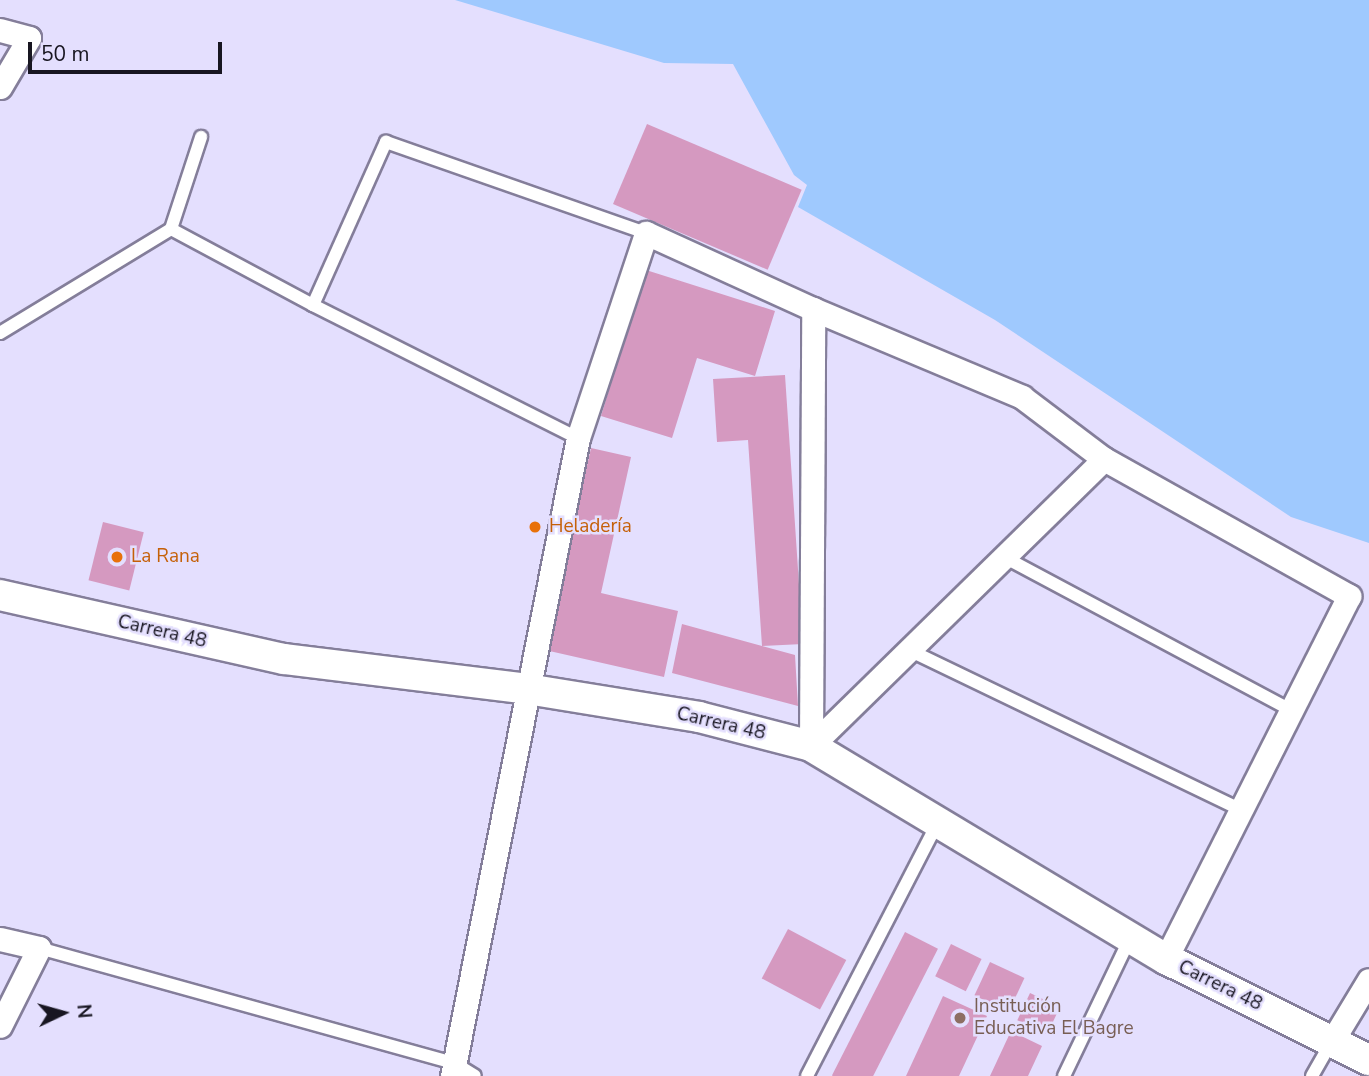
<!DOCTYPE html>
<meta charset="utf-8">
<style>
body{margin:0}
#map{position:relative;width:1369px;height:1076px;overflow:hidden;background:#e4dffe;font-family:"Nunito Sans",sans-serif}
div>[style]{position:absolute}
.water>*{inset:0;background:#9fc9fe}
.building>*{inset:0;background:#d599c0;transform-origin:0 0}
.roads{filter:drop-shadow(2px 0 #847e9a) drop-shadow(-2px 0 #847e9a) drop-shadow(0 2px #847e9a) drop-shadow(0 -2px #847e9a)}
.service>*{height:12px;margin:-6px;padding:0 6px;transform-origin:6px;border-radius:6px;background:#fff}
.minor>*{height:23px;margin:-11.5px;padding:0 11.5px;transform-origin:11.5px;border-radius:11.5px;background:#fff}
.tertiary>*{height:30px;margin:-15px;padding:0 15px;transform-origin:15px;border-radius:15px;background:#fff}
.dots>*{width:19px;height:19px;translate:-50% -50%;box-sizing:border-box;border:4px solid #e4dffe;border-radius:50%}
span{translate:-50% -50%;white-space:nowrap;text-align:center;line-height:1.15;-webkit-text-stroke:5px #e4dffe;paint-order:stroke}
.food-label{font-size:19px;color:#c56008}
.left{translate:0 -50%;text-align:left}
.street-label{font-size:19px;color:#181621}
.education-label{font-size:19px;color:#785e54}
.north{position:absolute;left:28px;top:978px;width:70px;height:70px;-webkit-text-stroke:5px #e4dffe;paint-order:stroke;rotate:85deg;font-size:19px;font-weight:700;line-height:28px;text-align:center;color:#181621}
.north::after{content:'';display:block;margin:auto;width:24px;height:32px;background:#181621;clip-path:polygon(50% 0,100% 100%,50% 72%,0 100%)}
.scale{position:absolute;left:28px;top:42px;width:194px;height:32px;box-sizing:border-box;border:4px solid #181621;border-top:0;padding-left:9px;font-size:21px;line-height:24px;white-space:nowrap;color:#181621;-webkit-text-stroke:5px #e4dffe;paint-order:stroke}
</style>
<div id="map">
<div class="water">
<div style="clip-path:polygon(455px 0,1369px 0,1369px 543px,1291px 517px,995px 320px,798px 207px,807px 185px,794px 175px,733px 64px,664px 63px)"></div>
</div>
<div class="building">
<div style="left:647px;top:124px;width:168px;height:87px;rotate:23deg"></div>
<div style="clip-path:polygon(646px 270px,775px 311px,755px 376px,697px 358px,672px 438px,601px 416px)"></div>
<div style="clip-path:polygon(785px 375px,803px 644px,762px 646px,795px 655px,798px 706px,672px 673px,682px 624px,762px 646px,748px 440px,717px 442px,713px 379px)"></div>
<div style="clip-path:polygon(591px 448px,631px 457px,601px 593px,678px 611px,664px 677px,545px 650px)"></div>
<div style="left:103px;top:522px;width:42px;height:60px;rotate:14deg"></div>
<div style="left:788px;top:929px;width:66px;height:56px;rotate:28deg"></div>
<div style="left:905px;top:932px;width:37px;height:161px;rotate:27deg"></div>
<div style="left:951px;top:944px;width:34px;height:36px;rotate:26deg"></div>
<div style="left:990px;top:962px;width:38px;height:37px;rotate:25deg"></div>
<div style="left:1030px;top:993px;width:33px;height:30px;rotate:25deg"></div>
<div style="clip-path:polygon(943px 996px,987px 1016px,959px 1076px,906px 1076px)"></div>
<div style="clip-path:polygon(1011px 1031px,1042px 1046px,1028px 1076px,990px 1076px)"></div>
</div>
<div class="roads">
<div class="service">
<div style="left:171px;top:229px;width:161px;rotate:28.2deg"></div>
<div style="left:313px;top:305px;width:297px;rotate:26.7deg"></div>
<div style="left:313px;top:305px;width:179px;rotate:-65.9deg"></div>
<div style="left:386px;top:142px;width:275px;rotate:19.3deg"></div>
<div style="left:0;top:333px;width:200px;rotate:-31.3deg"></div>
<div style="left:171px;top:229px;width:97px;rotate:-71.9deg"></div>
<div style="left:1004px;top:557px;width:325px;rotate:28.1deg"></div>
<div style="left:909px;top:650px;width:369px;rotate:25.7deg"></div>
<div style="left:39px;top:948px;width:433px;rotate:15.5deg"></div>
<div style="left:456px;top:1064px;width:22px;rotate:32deg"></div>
<div style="left:807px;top:1076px;width:286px;rotate:-62.7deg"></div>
<div style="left:1064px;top:1076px;width:153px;rotate:-64.4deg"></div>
<div style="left:1312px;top:1076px;width:40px;rotate:-60.3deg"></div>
</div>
<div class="minor">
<div style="left:0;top:30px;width:30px;rotate:15deg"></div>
<div style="left:29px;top:38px;width:57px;rotate:120.6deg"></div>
<div style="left:811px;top:746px;width:437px;rotate:-89.7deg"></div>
<div style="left:811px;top:746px;width:410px;rotate:-44.4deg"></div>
<div style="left:0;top:939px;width:40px;rotate:13deg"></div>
<div style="left:39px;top:948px;width:87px;rotate:116.6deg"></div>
<div style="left:1332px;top:1041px;width:71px;rotate:-58.8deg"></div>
<div style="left:452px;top:1076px;width:650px;rotate:-78.83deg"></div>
<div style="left:578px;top:438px;width:216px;rotate:-71.6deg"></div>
<div style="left:646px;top:233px;width:183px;rotate:24.5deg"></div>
<div style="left:813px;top:309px;width:227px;rotate:22.8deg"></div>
<div style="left:1022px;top:397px;width:103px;rotate:37.1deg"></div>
<div style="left:1104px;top:459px;width:281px;rotate:29.2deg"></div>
<div style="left:1349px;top:596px;width:407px;rotate:116.8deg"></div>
</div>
<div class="tertiary">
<div style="left:0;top:595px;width:291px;rotate:12.7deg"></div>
<div style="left:284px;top:659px;width:245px;rotate:7deg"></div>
<div style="left:527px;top:689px;width:174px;rotate:9.2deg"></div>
<div style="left:699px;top:717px;width:116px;rotate:14.5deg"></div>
<div style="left:811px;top:746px;width:414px;rotate:31deg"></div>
<div style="left:1166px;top:959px;width:227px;rotate:26.5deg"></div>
</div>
</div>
<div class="dots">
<div style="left:535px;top:527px;background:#e8710a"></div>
<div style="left:117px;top:557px;background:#e8710a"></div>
<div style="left:960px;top:1018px;background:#8d6e63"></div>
</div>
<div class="food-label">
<span class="left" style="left:549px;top:527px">Heladería</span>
<span class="left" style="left:131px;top:557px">La Rana</span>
</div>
<div class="street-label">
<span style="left:162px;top:632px;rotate:13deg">Carrera 48</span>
<span style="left:721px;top:724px;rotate:13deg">Carrera 48</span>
<span style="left:1220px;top:986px;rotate:26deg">Carrera 48</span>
</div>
<div class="education-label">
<span class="left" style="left:974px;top:1018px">Institución<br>Educativa El Bagre</span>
</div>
<div class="north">N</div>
<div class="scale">50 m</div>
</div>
